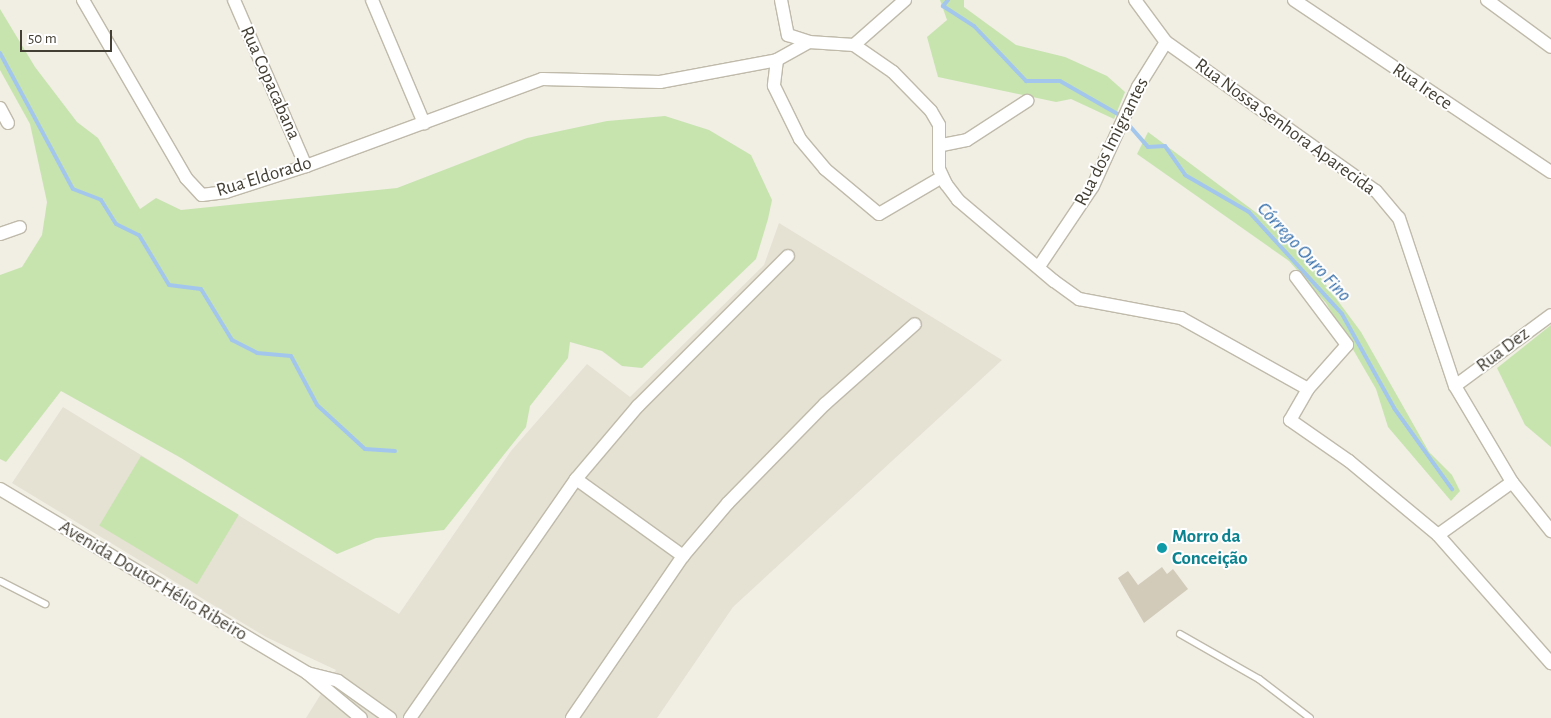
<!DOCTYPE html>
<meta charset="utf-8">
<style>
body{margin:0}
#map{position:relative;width:1551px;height:718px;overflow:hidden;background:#f1eee4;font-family:"Alegreya Sans",sans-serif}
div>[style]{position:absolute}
.residential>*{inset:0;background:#e5e1d3}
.green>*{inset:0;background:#c7e4af;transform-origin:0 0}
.stream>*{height:4px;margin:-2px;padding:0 2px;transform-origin:2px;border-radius:2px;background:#a3c7ec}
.building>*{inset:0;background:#d2cbba}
.roads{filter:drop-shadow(1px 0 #bfbaaa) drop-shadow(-1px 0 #bfbaaa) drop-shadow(0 1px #bfbaaa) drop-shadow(0 -1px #bfbaaa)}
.lane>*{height:6px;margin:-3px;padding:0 3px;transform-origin:3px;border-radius:3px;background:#fff}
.street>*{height:12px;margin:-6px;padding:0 6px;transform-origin:6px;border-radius:6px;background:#fff}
.dots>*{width:14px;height:14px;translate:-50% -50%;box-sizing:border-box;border:2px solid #fff;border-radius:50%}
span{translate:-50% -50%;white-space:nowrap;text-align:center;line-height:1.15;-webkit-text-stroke:4px #fff;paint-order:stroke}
.street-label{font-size:19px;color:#433f34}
.culture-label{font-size:19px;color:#0d838f;font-weight:700}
.left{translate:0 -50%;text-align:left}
.water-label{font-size:20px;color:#346da9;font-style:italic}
.scale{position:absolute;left:20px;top:30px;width:92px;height:22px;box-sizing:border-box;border:2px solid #433f34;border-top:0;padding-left:6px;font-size:15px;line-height:18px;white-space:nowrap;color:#433f34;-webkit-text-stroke:4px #fff;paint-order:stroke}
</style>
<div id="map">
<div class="residential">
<div style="clip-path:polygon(779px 223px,1002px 360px,733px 607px,657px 718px,306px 718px,336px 670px,266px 637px,12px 483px,63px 407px,399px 614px,511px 451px,587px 364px,630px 397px,764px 265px)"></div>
</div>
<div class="green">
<div style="clip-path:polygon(940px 0,964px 0,964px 7px,1016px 45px,1065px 57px,1107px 76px,1125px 92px,1114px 119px,1071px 99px,1056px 102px,938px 77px,927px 37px,947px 20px)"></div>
<div style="clip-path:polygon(0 9px,35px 67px,77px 122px,98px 138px,140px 209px,156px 198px,181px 210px,397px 188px,527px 138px,607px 121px,665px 116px,709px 130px,751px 155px,772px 200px,768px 219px,756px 259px,642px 368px,622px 366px,602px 351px,570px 342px,568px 358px,530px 406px,526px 427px,444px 530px,376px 538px,337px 554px,181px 458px,61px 391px,6px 462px,0 459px,0 275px,22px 267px,42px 235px,47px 202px,30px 124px,0 70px)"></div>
<div style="clip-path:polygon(1148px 132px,1274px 226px,1318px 274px,1361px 332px,1429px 452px,1452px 475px,1460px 491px,1451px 501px,1388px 427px,1376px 389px,1326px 303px,1289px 261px,1137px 154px)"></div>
<div style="clip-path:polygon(1551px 325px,1551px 447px,1525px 425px,1497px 368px)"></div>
<div style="left:141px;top:456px;width:114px;height:81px;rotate:31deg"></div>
</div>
<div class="stream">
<div style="left:948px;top:0;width:8px;rotate:130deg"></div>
<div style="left:943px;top:6px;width:37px;rotate:33deg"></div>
<div style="left:974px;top:26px;width:76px;rotate:46.6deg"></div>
<div style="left:1026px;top:81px;width:34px"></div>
<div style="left:1060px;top:81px;width:70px;rotate:29.8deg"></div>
<div style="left:1121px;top:116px;width:41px;rotate:48.9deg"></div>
<div style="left:1148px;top:147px;width:17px;rotate:-3deg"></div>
<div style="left:1165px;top:146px;width:35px;rotate:55deg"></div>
<div style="left:1185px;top:175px;width:74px;rotate:30deg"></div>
<div style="left:1249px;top:212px;width:138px;rotate:47.6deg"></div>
<div style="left:1342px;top:314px;width:107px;rotate:61deg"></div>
<div style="left:1394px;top:408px;width:100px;rotate:54.4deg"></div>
<div style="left:0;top:53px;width:154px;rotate:61.8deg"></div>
<div style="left:73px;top:189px;width:30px;rotate:21deg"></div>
<div style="left:101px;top:200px;width:28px;rotate:58deg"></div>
<div style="left:116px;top:224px;width:25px;rotate:26deg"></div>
<div style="left:139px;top:235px;width:58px;rotate:59deg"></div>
<div style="left:169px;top:285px;width:32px;rotate:7deg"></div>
<div style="left:201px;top:289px;width:60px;rotate:58.7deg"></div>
<div style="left:232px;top:340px;width:28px;rotate:27deg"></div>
<div style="left:257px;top:353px;width:34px;rotate:5deg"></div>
<div style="left:291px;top:356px;width:55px;rotate:62deg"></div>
<div style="left:317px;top:405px;width:65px;rotate:42.5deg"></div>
<div style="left:365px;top:449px;width:30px;rotate:4deg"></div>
</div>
<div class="building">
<div style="clip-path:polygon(1162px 567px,1167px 574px,1173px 569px,1188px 589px,1144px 623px,1118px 578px,1128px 571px,1138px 585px)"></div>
</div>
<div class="roads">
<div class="lane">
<div style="left:0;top:581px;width:51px;rotate:27.1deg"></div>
<div style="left:1180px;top:634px;width:91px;rotate:29.7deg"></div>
<div style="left:1259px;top:679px;width:64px;rotate:37.4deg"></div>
</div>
<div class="street">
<div style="left:83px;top:0;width:206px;rotate:59.9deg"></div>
<div style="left:186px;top:178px;width:23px;rotate:47deg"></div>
<div style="left:202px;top:195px;width:24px;rotate:-7deg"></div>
<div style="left:226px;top:192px;width:84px;rotate:-18deg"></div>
<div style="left:306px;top:166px;width:252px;rotate:-20.2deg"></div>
<div style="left:542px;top:79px;width:118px;rotate:1.5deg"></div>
<div style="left:660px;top:82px;width:119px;rotate:-10.6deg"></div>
<div style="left:234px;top:0;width:181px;rotate:66.6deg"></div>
<div style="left:372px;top:0;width:134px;rotate:67.1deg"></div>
<div style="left:781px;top:0;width:36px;rotate:79deg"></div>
<div style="left:788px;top:35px;width:22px;rotate:18deg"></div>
<div style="left:809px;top:42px;width:45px;rotate:3.8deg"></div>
<div style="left:854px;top:45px;width:47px;rotate:34.7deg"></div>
<div style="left:893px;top:72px;width:54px;rotate:45.7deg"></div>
<div style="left:931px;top:111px;width:16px;rotate:60deg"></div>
<div style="left:939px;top:125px;width:44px;rotate:90deg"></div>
<div style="left:939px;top:169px;width:17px;rotate:65deg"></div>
<div style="left:946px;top:184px;width:20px;rotate:53deg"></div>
<div style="left:958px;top:200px;width:126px;rotate:40.2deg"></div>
<div style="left:1054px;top:281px;width:31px;rotate:36deg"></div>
<div style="left:1079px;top:299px;width:104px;rotate:10.6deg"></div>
<div style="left:1181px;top:318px;width:145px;rotate:29.2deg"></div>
<div style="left:1135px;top:0;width:52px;rotate:53.6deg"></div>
<div style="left:1166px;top:42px;width:257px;rotate:35.4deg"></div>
<div style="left:1376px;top:191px;width:35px;rotate:50deg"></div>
<div style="left:1399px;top:218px;width:177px;rotate:71.6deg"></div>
<div style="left:1455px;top:386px;width:112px;rotate:59.3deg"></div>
<div style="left:1512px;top:482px;width:63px;rotate:51.5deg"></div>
<div style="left:1294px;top:0;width:309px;rotate:33.8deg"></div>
<div style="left:1487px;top:0;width:79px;rotate:36.3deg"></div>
<div style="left:809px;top:42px;width:37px;rotate:151deg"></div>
<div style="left:777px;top:60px;width:26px;rotate:97deg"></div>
<div style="left:774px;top:86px;width:59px;rotate:63.9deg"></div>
<div style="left:800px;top:139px;width:39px;rotate:50deg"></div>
<div style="left:825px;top:169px;width:70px;rotate:39.8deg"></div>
<div style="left:879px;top:214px;width:73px;rotate:-30.4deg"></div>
<div style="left:854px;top:45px;width:68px;rotate:-41.4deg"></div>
<div style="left:0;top:108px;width:17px;rotate:62deg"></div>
<div style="left:942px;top:145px;width:25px;rotate:-11deg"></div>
<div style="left:967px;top:140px;width:72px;rotate:-33deg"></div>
<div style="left:0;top:234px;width:21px;rotate:-19deg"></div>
<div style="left:1040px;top:265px;width:95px;rotate:-56.1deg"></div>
<div style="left:1093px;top:186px;width:109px;rotate:-65.6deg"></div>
<div style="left:1138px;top:87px;width:53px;rotate:-58.1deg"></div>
<div style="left:1296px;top:277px;width:85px;rotate:53.1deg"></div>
<div style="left:1347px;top:345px;width:59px;rotate:131.6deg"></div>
<div style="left:1308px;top:389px;width:36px;rotate:120deg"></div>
<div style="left:1290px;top:420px;width:72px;rotate:34.8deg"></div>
<div style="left:1349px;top:461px;width:116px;rotate:39.7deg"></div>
<div style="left:1438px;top:535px;width:171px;rotate:48.6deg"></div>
<div style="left:1455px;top:386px;width:119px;rotate:-36.5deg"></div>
<div style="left:576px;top:479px;width:132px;rotate:35.7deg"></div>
<div style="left:0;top:489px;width:358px;rotate:30.9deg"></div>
<div style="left:307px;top:673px;width:70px;rotate:39.8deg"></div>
<div style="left:1438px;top:535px;width:91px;rotate:-35.6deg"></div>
<div style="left:307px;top:673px;width:32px;rotate:14deg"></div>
<div style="left:338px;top:681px;width:64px;rotate:35.4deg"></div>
<div style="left:410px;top:718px;width:291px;rotate:-55.2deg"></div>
<div style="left:576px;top:479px;width:96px;rotate:-49.7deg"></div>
<div style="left:638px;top:406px;width:212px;rotate:-45deg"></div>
<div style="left:572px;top:718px;width:196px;rotate:-55.6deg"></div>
<div style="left:683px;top:556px;width:70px;rotate:-49.7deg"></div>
<div style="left:728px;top:503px;width:139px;rotate:-45.6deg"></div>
<div style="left:825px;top:404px;width:120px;rotate:-41.6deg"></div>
</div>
</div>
<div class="dots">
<div style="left:1162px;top:548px;background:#0f9aa8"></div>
</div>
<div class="street-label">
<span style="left:270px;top:83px;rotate:66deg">Rua Copacabana</span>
<span style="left:1422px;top:87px;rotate:34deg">Rua Irece</span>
<span style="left:1285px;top:127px;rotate:36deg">Rua Nossa Senhora Aparecida</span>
<span style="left:1112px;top:142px;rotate:-63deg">Rua dos Imigrantes</span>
<span style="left:264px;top:177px;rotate:-17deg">Rua Eldorado</span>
<span style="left:1503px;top:350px;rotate:-37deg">Rua Dez</span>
<span style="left:153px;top:581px;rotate:31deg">Avenida Doutor Hélio Ribeiro</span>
</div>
<div class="culture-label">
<span class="left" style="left:1172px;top:548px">Morro da<br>Conceição</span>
</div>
<div class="water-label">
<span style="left:1304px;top:252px;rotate:47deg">Córrego Ouro Fino</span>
</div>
<div class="scale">50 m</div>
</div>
